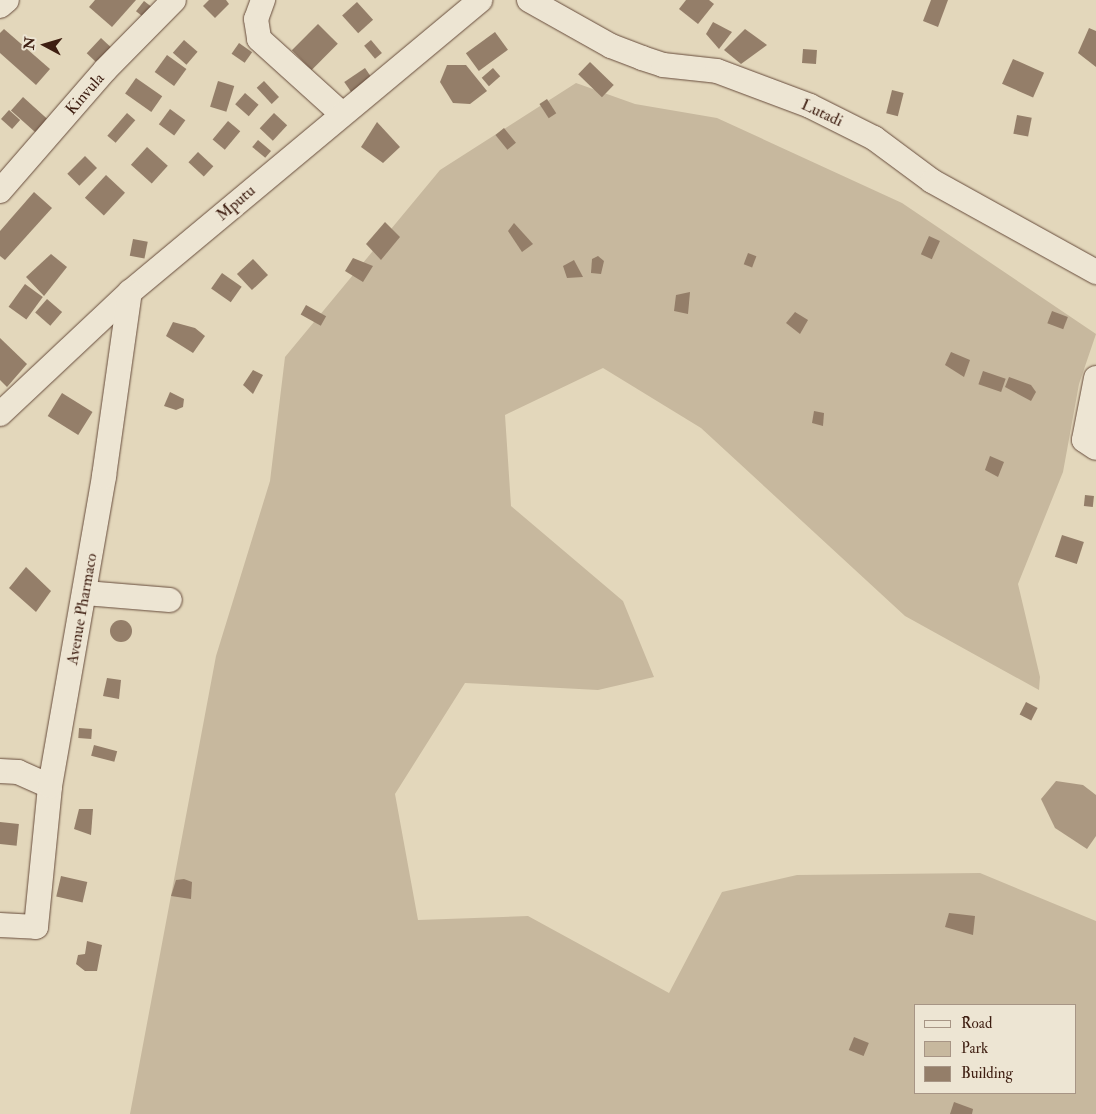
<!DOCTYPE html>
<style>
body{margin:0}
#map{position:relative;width:1096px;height:1114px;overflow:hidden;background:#e3d7bb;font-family:"IM FELL Double Pica",serif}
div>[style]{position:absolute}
.green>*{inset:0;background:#c7b89e}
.water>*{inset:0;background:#ab9881}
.building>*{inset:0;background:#947e69;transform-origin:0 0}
.round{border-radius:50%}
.roads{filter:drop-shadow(0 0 1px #674c3c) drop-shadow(0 0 1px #674c3c)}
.street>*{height:24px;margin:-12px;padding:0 12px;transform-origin:12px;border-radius:12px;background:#ede5d3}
span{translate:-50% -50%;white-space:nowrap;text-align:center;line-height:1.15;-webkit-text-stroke:5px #ede5d3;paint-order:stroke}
.street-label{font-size:16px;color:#3e1e11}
.legend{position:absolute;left:914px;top:1004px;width:162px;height:90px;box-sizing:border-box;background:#ede5d3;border:1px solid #a79585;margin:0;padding:6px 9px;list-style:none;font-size:15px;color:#3e1e11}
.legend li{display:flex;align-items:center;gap:10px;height:25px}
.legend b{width:25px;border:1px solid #a79585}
.north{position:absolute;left:20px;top:20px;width:50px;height:50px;-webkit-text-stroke:4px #ede5d3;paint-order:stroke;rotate:276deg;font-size:14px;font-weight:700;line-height:20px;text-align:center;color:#3e1e11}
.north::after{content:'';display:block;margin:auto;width:18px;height:22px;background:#3e1e11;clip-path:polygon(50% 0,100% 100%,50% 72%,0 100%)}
</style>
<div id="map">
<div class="green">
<i style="clip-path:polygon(evenodd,576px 83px,635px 104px,717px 118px,902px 203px,1096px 334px,1079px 384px,1063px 472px,1018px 584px,1040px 677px,1039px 690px,905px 616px,701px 428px,603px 368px,505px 415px,511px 506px,623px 601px,654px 677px,598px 690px,465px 683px,395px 794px,418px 920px,528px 916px,669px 993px,722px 892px,797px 875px,980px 873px,1096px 921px,1096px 1114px,130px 1114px,216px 656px,270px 481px,285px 357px,440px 170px,576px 83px,915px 1005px,1075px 1005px,1075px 1093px,915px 1093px,915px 1005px)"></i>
</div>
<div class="water">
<i style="clip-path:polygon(1056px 781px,1083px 785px,1096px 795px,1096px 836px,1087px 849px,1055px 828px,1041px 799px)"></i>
</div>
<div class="building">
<i style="clip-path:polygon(95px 0,136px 0,112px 27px,89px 7px)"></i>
<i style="clip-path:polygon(209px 0,226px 0,229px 4px,215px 18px,203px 6px)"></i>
<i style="clip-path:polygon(686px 0,709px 0,714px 4px,698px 24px,679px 9px)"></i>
<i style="clip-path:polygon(931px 0,948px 0,938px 27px,923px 21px)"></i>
<i style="left:144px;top:1px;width:16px;height:13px;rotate:38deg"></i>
<i style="left:357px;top:2px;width:24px;height:20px;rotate:48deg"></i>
<i style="clip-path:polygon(713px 22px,732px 32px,719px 49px,706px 34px)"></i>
<i style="left:318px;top:24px;width:28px;height:37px;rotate:45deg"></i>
<i style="clip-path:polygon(1089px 28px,1096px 31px,1096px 67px,1078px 53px)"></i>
<i style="clip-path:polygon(4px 29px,50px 69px,36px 85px,0 53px,0 33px)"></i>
<i style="clip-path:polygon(745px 29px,767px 45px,741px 64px,724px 50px)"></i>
<i style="left:495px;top:32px;width:22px;height:36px;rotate:54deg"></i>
<i style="left:101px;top:38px;width:19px;height:21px;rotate:43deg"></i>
<i style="left:184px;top:40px;width:18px;height:17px;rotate:41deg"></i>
<i style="left:371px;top:40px;width:17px;height:9px;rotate:50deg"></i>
<i style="left:239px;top:43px;width:16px;height:13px;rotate:35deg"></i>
<i style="left:803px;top:49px;width:14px;height:14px;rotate:4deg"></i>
<i style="left:167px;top:55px;width:24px;height:21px;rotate:36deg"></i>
<i style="left:1013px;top:59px;width:34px;height:27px;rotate:24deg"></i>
<i style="left:590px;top:62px;width:33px;height:17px;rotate:44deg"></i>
<i style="clip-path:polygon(447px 65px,466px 65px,487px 91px,470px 104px,453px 103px,440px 82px)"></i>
<i style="left:365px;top:68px;width:14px;height:25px;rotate:56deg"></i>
<i style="left:493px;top:68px;width:11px;height:15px;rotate:49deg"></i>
<i style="left:136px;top:78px;width:32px;height:19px;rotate:35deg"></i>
<i style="left:218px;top:81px;width:17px;height:27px;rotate:17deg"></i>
<i style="left:264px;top:81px;width:22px;height:10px;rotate:47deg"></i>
<i style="left:892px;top:90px;width:12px;height:24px;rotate:14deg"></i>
<i style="left:245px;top:93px;width:18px;height:15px;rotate:41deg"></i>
<i style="left:23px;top:97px;width:38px;height:18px;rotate:42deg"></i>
<i style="left:547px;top:99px;width:17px;height:9px;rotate:57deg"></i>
<i style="left:170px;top:109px;width:19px;height:19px;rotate:36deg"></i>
<i style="left:9px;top:110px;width:15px;height:12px;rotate:42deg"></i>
<i style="left:127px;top:113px;width:11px;height:30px;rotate:41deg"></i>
<i style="left:274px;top:113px;width:18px;height:21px;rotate:43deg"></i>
<i style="left:1017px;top:115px;width:15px;height:19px;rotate:11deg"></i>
<i style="left:228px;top:121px;width:16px;height:24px;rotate:40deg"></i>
<i style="clip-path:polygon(377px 122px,400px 147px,383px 163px,361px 147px)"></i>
<i style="left:504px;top:128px;width:19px;height:11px;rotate:51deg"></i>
<i style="left:258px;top:140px;width:17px;height:9px;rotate:40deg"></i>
<i style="left:147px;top:147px;width:28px;height:24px;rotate:42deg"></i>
<i style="left:198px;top:152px;width:21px;height:14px;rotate:43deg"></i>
<i style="left:85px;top:156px;width:17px;height:25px;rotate:45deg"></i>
<i style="left:106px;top:175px;width:26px;height:31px;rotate:43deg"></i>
<i style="clip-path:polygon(34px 192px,52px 208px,5px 260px,0 256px,0 231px)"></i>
<i style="clip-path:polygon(385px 222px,400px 237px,381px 260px,366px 244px)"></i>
<i style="clip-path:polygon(514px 223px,533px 244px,522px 252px,508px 231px)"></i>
<i style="left:929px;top:236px;width:12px;height:20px;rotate:24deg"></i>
<i style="left:133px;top:239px;width:15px;height:17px;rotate:11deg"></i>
<i style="left:748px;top:253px;width:9px;height:12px;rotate:21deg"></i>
<i style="clip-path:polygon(51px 254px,67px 267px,44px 296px,26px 277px)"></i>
<i style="clip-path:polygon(598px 256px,604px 261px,601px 274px,591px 273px,592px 259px)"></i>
<i style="clip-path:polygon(353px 258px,373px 266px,363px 282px,345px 271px)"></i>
<i style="left:253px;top:259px;width:22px;height:22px;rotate:47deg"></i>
<i style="clip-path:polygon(574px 260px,583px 277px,567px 278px,563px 266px)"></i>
<i style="left:222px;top:273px;width:24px;height:19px;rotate:35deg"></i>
<i style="left:25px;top:284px;width:22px;height:28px;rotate:36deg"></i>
<i style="clip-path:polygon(690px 292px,688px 314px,674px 311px,676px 295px)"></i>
<i style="left:47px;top:299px;width:20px;height:18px;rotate:41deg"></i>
<i style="left:306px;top:305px;width:23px;height:11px;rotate:29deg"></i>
<i style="left:1052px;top:311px;width:17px;height:13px;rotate:21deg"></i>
<i style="clip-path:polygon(795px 312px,808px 320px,800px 334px,786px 323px)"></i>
<i style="clip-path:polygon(173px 322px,195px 328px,205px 336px,193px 353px,166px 336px)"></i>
<i style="clip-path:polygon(0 338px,27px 364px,7px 387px,0 380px)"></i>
<i style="clip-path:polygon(951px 352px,970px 360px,964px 377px,945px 365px)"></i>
<i style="clip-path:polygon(253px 370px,263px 375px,253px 394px,243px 385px)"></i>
<i style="left:983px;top:371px;width:24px;height:14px;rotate:19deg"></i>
<i style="clip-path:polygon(1009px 377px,1031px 385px,1036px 392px,1031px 401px,1005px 387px)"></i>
<i style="clip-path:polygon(170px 392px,184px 399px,183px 407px,176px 410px,164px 406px)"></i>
<i style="left:62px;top:393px;width:36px;height:27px;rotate:32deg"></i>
<i style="clip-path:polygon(814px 411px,824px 413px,823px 426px,812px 423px)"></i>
<i style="clip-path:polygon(990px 456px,1004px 462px,998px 477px,985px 470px)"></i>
<i style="left:1085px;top:495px;width:9px;height:11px;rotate:6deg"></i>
<i style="left:1062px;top:535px;width:23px;height:23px;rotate:18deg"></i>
<i style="clip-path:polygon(26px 567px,51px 591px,36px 612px,9px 588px)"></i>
<i class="round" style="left:110px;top:620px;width:22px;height:22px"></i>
<i style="clip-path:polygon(107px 678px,121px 680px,119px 699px,103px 696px)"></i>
<i style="left:1026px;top:702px;width:13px;height:14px;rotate:27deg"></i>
<i style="left:79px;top:728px;width:13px;height:10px;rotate:4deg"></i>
<i style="left:94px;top:745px;width:24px;height:11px;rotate:15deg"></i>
<i style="clip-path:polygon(79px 809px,93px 809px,91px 835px,74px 829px)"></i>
<i style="left:0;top:822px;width:19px;height:22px;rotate:6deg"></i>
<i style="left:61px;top:876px;width:27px;height:21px;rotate:13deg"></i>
<i style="clip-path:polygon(184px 879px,192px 882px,191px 899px,171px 896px,176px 880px)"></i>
<i style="clip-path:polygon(949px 913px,975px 916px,973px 935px,945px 927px)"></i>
<i style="clip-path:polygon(87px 941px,102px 945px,97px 971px,85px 971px,76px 964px,78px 955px,85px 954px)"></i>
<i style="left:854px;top:1037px;width:16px;height:14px;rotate:22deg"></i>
<i style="clip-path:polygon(954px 1102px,973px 1109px,972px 1114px,950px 1114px)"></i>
</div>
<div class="roads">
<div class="street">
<i style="left:263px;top:0;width:20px;rotate:110deg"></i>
<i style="left:256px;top:19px;width:20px;rotate:81deg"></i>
<i style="left:259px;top:39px;width:110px;rotate:42.1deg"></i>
<i style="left:529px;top:0;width:94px;rotate:29.3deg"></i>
<i style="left:611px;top:46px;width:33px;rotate:21deg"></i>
<i style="left:642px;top:58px;width:22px;rotate:18deg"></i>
<i style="left:663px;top:65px;width:54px;rotate:6.3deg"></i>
<i style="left:717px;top:71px;width:99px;rotate:20.6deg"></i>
<i style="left:810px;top:106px;width:72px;rotate:26.6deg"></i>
<i style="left:874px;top:138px;width:72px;rotate:36.6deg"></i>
<i style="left:932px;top:181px;width:188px;rotate:29deg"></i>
<i style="left:0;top:6px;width:9px;rotate:-41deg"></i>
<i style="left:0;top:191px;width:160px;rotate:-49deg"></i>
<i style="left:105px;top:70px;width:98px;rotate:-45.4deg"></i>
<i style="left:1096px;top:378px;width:63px;rotate:101deg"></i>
<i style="left:1084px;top:440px;width:14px;rotate:34deg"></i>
<i style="left:0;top:414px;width:178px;rotate:-43.2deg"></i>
<i style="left:130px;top:292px;width:456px;rotate:-39.8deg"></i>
<i style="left:85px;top:593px;width:85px;rotate:4.7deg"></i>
<i style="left:0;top:771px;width:18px;rotate:3deg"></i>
<i style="left:18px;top:772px;width:35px;rotate:24deg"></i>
<i style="left:0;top:925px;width:36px;rotate:3deg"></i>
<i style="left:36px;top:927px;width:142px;rotate:-84.3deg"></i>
<i style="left:50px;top:786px;width:315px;rotate:-80.1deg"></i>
<i style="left:104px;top:476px;width:186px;rotate:-82deg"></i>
</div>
</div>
<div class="street-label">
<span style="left:85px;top:94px;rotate:-49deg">Kinvula</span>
<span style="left:822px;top:113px;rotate:25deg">Lutadi</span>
<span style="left:236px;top:203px;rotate:-41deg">Mputu</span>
<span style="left:82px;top:609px;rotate:-80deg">Avenue Pharmaco</span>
</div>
<ul class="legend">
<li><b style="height:6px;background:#ede5d3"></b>Road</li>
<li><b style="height:14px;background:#c7b89e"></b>Park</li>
<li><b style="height:14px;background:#947e69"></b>Building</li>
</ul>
<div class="north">N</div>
</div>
